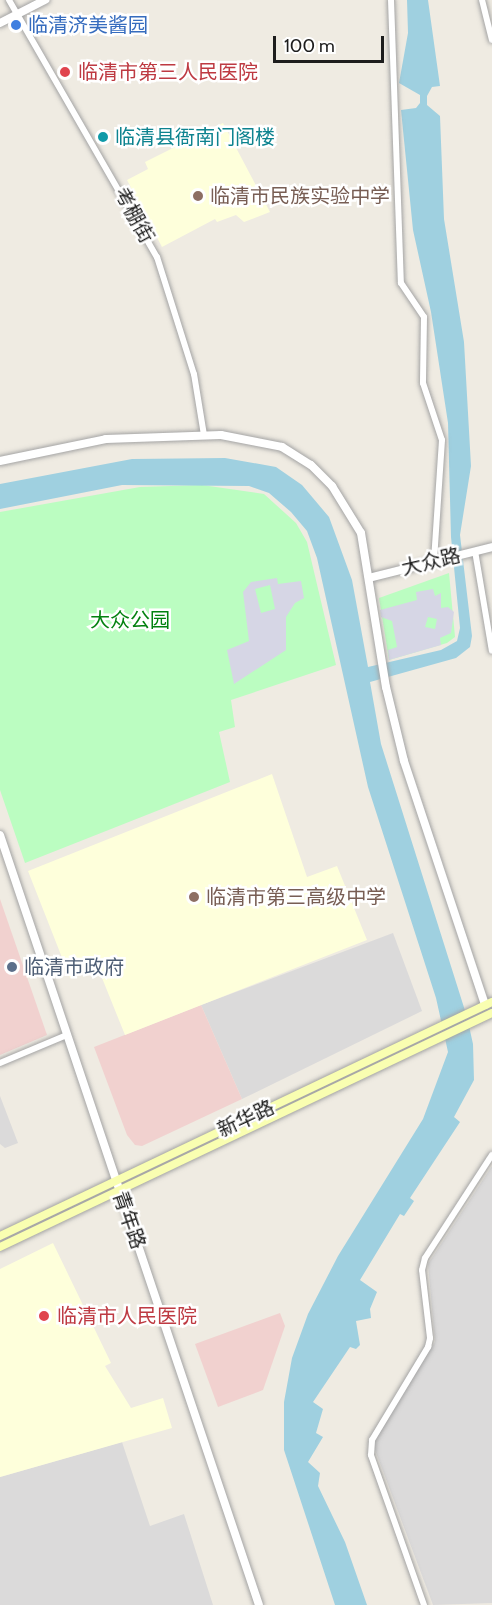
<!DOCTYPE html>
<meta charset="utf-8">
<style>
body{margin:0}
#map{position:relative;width:492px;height:1605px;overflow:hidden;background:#efebe2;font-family:Cabin,"Noto Sans SC",sans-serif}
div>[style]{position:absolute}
.residential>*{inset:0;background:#dbdada}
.commercial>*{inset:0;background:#f1d1cf}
.education>*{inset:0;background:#feffdb}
.park>*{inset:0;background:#bbfdc1}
.plaza>*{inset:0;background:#d6d6e5}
.water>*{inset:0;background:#9fd0e0}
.roads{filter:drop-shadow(0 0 2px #a4a4a4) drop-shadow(0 0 2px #a4a4a4)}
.minor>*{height:6px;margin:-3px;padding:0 3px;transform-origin:3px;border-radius:3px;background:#fff}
.tertiary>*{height:8px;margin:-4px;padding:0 4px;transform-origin:4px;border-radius:4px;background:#fff}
.secondary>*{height:8px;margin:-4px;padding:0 4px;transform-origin:4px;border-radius:4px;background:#f9feb1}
.dots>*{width:16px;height:16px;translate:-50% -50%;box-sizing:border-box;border:3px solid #fff;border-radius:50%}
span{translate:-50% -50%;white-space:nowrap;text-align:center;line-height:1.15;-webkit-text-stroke:5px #fff;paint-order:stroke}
.shop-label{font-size:20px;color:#366cbe}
.left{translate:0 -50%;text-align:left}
.health-label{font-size:20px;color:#be3a42}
.culture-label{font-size:20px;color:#0d838f}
.education-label{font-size:20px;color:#785e54}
.street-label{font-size:20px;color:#1d1d1d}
.park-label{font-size:20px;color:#038210}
.service-label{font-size:20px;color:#4e5e75}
.scale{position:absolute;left:273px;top:36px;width:111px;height:27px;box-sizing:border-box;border:3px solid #1d1d1d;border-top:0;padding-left:8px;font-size:18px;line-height:21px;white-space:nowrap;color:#1d1d1d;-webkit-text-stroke:4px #fff;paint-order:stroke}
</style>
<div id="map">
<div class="residential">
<i style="clip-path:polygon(393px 933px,422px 1011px,242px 1099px,201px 1005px)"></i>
<i style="clip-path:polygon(0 1096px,18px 1143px,5px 1148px,0 1144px)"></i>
<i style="clip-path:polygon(492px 1166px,492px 1603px,433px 1605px,374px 1447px,375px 1438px,435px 1342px,428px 1264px)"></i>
<i style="clip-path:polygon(122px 1442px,150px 1526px,184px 1514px,213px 1605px,0 1605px,0 1477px)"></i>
</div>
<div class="commercial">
<i style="clip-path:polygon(0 899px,47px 1035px,0 1055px)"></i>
<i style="clip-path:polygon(201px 1005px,242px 1099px,142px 1146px,135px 1145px,127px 1135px,94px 1047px)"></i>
<i style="clip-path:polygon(280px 1313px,285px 1326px,263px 1390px,218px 1407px,195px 1344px)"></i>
</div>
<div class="education">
<i style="clip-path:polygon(223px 123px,270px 212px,244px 222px,236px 215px,217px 222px,215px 219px,162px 247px,127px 180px,148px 169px,145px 162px)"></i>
<i style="clip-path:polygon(272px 774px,307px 877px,337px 866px,367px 940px,125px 1035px,98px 968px,70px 978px,28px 871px)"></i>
<i style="clip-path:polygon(53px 1243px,111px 1363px,105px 1366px,131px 1408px,163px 1398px,172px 1428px,0 1477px,0 1269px)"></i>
</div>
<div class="park">
<i style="clip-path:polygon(202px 485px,264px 494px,296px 523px,307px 542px,336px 665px,231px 700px,235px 727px,219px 732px,230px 782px,25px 863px,0 790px,0 512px,140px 487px)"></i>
<i style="clip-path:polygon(449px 573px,455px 637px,447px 643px,389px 660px,379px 598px)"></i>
</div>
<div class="plaza">
<i style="clip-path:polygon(evenodd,277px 578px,278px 584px,301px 581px,304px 598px,295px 603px,286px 617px,286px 650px,234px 684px,227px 650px,249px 641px,243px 592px,251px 582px,277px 578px,270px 585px,275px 609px,261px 613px,255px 589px,270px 585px)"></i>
<i style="clip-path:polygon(evenodd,433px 589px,435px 596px,441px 593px,441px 608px,448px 607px,454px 612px,451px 633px,440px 638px,441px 645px,389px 660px,388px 650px,397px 647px,392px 621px,381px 617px,380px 610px,417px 600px,416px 592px,433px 589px,428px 617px,437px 619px,435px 629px,425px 627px,428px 617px)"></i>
</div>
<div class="water">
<i style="clip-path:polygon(407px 0,428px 0,440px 86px,432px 87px,427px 96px,427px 105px,440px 116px,444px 219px,464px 342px,471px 466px,460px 535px,472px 636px,470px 647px,456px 658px,370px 682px,381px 744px,467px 1017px,473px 1044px,474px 1080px,454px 1117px,460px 1122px,410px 1198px,414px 1201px,404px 1216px,400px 1214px,360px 1280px,377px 1292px,370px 1309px,371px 1318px,356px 1321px,360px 1345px,356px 1349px,350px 1347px,313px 1402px,323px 1409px,316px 1433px,323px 1437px,308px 1462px,320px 1473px,318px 1486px,345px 1542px,367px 1605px,335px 1605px,284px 1450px,284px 1402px,292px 1358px,308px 1314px,338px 1256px,423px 1119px,448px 1052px,436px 998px,368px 787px,317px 558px,307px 531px,291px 512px,269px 493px,249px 486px,122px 485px,0 509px,0 484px,132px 459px,225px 458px,276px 467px,302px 485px,329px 517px,352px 580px,368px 667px,441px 650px,457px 641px,460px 628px,451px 537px,448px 423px,431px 312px,413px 230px,401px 110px,416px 108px,420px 103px,420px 95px,399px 83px,408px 33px)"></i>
</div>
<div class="roads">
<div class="minor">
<i style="left:9px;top:0;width:297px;rotate:60.1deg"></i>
<i style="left:157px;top:257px;width:123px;rotate:72.5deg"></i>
<i style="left:194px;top:374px;width:62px;rotate:80.7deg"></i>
<i style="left:391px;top:0;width:283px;rotate:88deg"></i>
<i style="left:401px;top:283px;width:41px;rotate:55.9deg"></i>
<i style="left:424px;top:317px;width:66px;rotate:90.9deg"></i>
<i style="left:423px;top:383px;width:60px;rotate:71.6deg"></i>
<i style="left:442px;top:440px;width:121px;rotate:93.8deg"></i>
<i style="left:482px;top:0;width:41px;rotate:76deg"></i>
<i style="left:475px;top:551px;width:101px;rotate:80.4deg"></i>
<i style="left:0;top:1063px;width:73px;rotate:-22.7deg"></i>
<i style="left:424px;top:1605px;width:159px;rotate:-109.5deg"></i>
<i style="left:371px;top:1455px;width:15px;rotate:-86deg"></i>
<i style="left:372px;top:1440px;width:109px;rotate:-58.9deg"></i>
<i style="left:428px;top:1347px;width:9px;rotate:-77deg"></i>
<i style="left:430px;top:1338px;width:68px;rotate:-96.7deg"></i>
<i style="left:422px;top:1270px;width:12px;rotate:-76deg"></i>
<i style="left:425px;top:1258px;width:123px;rotate:-57deg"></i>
</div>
<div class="tertiary">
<i style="left:0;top:23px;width:51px;rotate:-27.1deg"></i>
<i style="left:0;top:461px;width:108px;rotate:-11.7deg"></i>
<i style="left:106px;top:439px;width:115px;rotate:-2deg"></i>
<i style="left:221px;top:435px;width:62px;rotate:11.1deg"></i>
<i style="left:282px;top:447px;width:34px;rotate:32deg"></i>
<i style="left:311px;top:465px;width:30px;rotate:45deg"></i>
<i style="left:332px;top:486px;width:55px;rotate:58.3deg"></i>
<i style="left:361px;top:533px;width:156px;rotate:80.8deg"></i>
<i style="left:386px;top:687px;width:76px;rotate:76.3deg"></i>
<i style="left:404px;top:761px;width:257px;rotate:71.6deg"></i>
<i style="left:369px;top:578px;width:127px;rotate:-14.1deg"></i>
<i style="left:0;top:835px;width:812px;rotate:71.41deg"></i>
</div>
<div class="secondary">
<i style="left:0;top:1236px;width:545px;rotate:-25.44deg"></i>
<i style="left:0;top:1247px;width:545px;rotate:-25.44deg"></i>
</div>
</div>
<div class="dots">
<i style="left:16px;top:25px;background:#3f7fe0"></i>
<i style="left:65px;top:72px;background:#e0444e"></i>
<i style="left:103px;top:137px;background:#0f9aa8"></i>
<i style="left:198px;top:196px;background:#8d6e63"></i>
<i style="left:194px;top:897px;background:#8d6e63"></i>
<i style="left:12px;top:967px;background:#5c6f8a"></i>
<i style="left:44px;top:1316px;background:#e0444e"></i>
</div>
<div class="shop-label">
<span class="left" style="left:28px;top:25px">临清济美酱园</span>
</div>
<div class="health-label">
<span class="left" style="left:78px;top:72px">临清市第三人民医院</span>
<span class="left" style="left:57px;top:1316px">临清市人民医院</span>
</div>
<div class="culture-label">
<span class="left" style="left:115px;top:137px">临清县衙南门阁楼</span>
</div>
<div class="education-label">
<span class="left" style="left:210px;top:196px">临清市民族实验中学</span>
<span class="left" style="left:206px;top:897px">临清市第三高级中学</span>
</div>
<div class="street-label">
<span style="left:134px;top:215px;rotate:61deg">考棚街</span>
<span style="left:431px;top:562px;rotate:-13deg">大众路</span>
<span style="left:246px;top:1119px;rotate:-25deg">新华路</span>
<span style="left:129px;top:1220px;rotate:71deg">青年路</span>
</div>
<div class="park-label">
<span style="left:130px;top:620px">大众公园</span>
</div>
<div class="service-label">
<span class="left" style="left:24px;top:967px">临清市政府</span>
</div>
<div class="scale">100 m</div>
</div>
